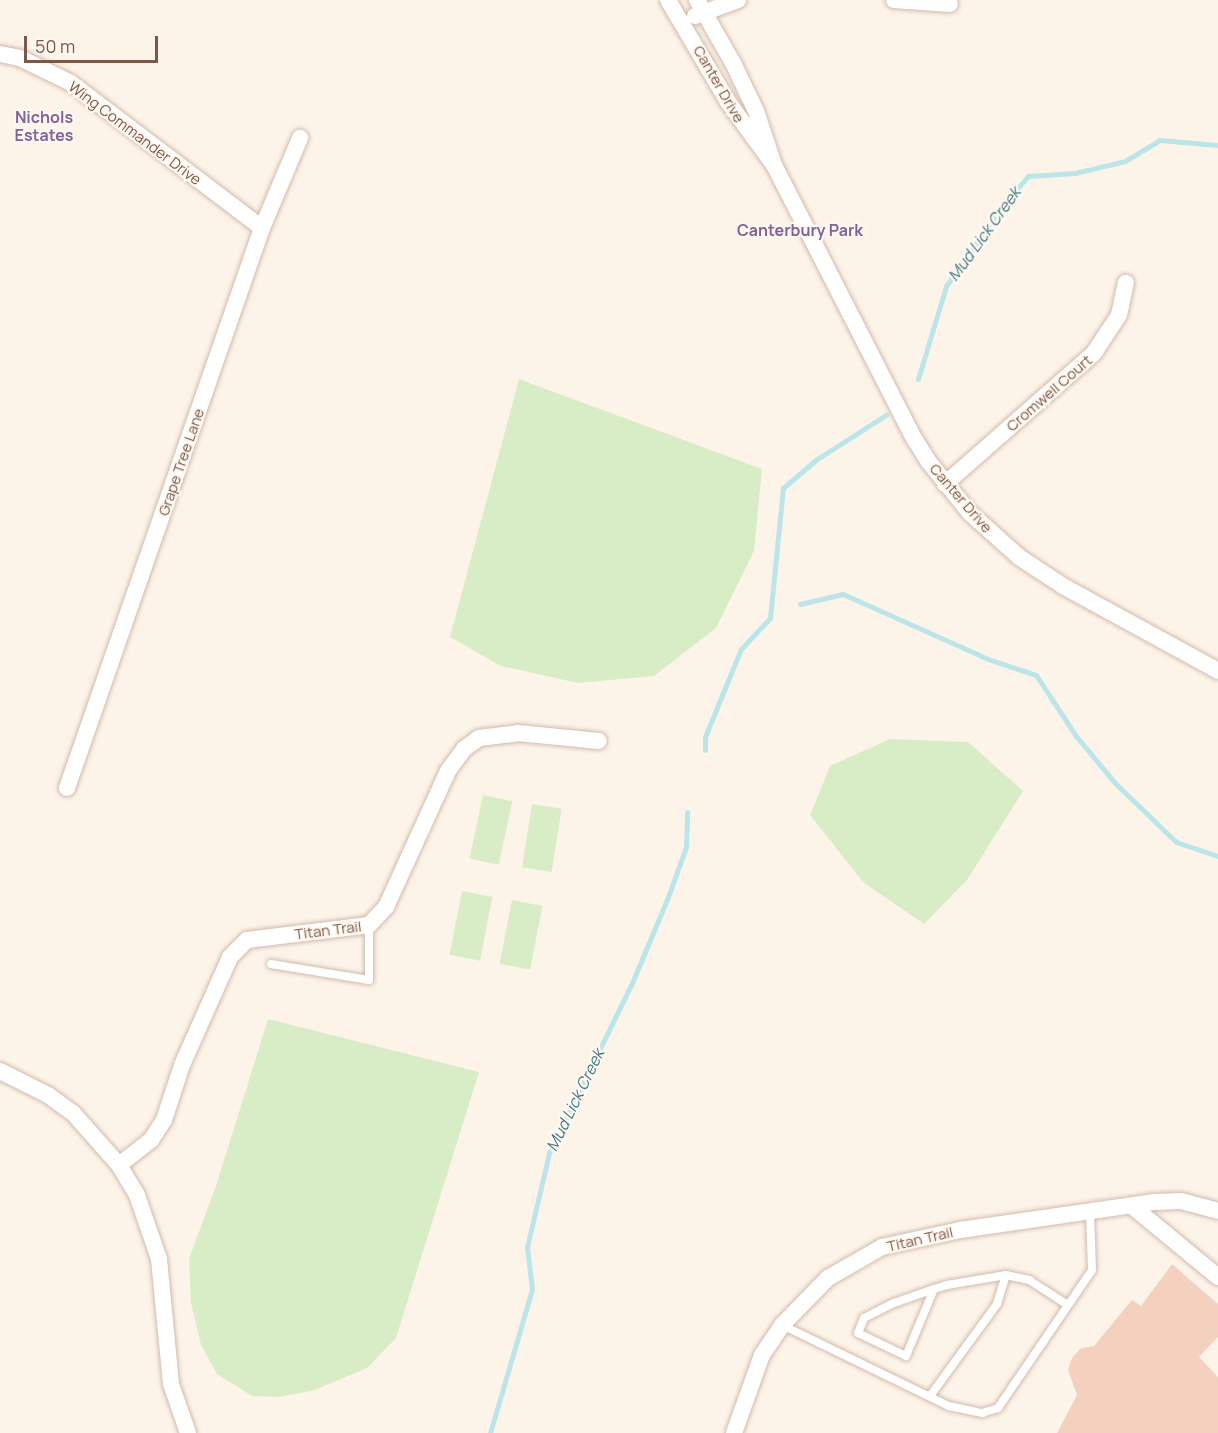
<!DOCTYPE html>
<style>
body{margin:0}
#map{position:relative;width:1218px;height:1433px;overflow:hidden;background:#fdf4e9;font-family:Manrope,sans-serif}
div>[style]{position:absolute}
.green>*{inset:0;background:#d8edc6;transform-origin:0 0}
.stream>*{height:5px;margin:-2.5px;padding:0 2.5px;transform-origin:2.5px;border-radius:2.5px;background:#bce5e9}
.building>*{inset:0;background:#f4d1bf}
.roads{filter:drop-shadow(0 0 2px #d1bbad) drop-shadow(0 0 2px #d1bbad)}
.lane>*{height:8px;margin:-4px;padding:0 4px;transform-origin:4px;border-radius:4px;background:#fff}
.street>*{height:16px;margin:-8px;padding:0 8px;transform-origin:8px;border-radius:8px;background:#fff}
span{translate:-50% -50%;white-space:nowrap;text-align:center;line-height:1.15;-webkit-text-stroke:4.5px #fff8f1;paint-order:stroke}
.street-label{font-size:15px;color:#7a594a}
.neighbourhood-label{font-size:16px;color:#816396;font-weight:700}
.water-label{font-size:16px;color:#3c787f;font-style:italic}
.scale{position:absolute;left:24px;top:36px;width:134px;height:27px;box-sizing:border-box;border:3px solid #7a594a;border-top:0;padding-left:8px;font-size:18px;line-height:21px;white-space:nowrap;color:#7a594a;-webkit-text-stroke:4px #fff8f1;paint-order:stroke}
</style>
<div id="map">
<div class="green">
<i style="clip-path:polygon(519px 379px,762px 469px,754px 551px,716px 628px,654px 676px,578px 683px,501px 666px,450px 637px)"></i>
<i style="clip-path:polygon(890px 739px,968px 742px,1023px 791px,967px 880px,924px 924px,863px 882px,810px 815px,830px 766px)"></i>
<i style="left:483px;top:795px;width:30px;height:65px;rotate:12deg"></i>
<i style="left:532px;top:804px;width:30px;height:64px;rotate:9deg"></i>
<i style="left:462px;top:891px;width:31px;height:65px;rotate:11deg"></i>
<i style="left:512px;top:900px;width:31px;height:65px;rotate:11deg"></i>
<i style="clip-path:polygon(268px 1019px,479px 1072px,396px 1338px,367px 1368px,315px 1390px,279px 1397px,252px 1396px,217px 1374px,201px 1345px,191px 1303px,189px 1259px,216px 1186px)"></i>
</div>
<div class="stream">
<i style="left:918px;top:379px;width:97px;rotate:-73.2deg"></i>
<i style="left:946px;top:286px;width:98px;rotate:-55deg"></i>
<i style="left:1002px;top:206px;width:40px;rotate:-49deg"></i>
<i style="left:1028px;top:176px;width:47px;rotate:-3.7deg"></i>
<i style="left:1075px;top:173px;width:51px;rotate:-13.5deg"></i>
<i style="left:1125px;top:161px;width:41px;rotate:-31deg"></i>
<i style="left:1160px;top:140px;width:58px;rotate:4.9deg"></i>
<i style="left:800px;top:604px;width:44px;rotate:-13.1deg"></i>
<i style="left:843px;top:594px;width:159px;rotate:24.1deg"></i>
<i style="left:988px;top:659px;width:51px;rotate:18.4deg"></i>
<i style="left:1036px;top:675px;width:73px;rotate:56.7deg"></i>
<i style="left:1076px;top:736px;width:61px;rotate:50.3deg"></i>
<i style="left:1115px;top:783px;width:85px;rotate:44deg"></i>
<i style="left:1176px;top:842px;width:44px;rotate:18.4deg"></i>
<i style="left:705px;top:750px;width:13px;rotate:-90deg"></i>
<i style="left:705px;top:737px;width:95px;rotate:-67.8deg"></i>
<i style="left:741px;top:649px;width:42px;rotate:-46.9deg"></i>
<i style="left:770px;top:618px;width:131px;rotate:-84.3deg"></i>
<i style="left:783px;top:488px;width:45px;rotate:-40.5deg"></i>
<i style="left:817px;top:459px;width:82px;rotate:-32.5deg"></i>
<i style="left:490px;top:1433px;width:150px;rotate:-73.7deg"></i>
<i style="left:532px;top:1289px;width:42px;rotate:-96.8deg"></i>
<i style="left:527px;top:1247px;width:97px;rotate:-76.8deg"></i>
<i style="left:549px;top:1153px;width:189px;rotate:-64deg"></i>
<i style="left:632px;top:983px;width:93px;rotate:-67.3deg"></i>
<i style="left:668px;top:897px;width:53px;rotate:-70.2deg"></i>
<i style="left:686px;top:847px;width:35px;rotate:-88deg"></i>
</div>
<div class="building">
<i style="clip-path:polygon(1172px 1264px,1218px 1304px,1218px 1337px,1199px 1357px,1218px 1377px,1218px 1433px,1057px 1433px,1077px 1395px,1068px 1370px,1072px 1358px,1081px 1348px,1094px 1346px,1132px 1300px,1141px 1306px)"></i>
</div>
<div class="roads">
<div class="lane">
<i style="left:271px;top:964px;width:99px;rotate:9.3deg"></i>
<i style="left:369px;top:980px;width:55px;rotate:-90deg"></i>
<i style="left:934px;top:1289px;width:73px;rotate:112.7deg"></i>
<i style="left:906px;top:1356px;width:53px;rotate:-154.4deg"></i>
<i style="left:858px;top:1333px;width:16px;rotate:-68deg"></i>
<i style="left:864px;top:1318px;width:34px;rotate:-27deg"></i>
<i style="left:894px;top:1303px;width:42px;rotate:-19.3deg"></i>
<i style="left:934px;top:1289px;width:14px;rotate:-17deg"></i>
<i style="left:947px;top:1285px;width:60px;rotate:-9.6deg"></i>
<i style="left:1006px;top:1275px;width:24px;rotate:12deg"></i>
<i style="left:1029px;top:1280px;width:46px;rotate:32.7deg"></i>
<i style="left:782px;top:1325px;width:186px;rotate:25.9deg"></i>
<i style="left:949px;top:1406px;width:34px;rotate:12deg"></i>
<i style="left:982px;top:1413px;width:17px;rotate:-17deg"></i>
<i style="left:998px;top:1408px;width:167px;rotate:-55.7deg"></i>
<i style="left:1092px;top:1270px;width:58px;rotate:-92deg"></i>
<i style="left:930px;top:1396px;width:114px;rotate:-53.9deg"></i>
<i style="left:997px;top:1304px;width:30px;rotate:-73deg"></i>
</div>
<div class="street">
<i style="left:668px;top:0;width:118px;rotate:59.5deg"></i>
<i style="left:728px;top:102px;width:78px;rotate:53.9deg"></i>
<i style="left:774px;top:165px;width:57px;rotate:-108.4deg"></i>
<i style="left:756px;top:111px;width:53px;rotate:-115.6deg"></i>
<i style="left:733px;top:63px;width:73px;rotate:-119.7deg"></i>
<i style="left:894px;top:0;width:56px;rotate:4.1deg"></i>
<i style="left:695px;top:16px;width:46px;rotate:-20.4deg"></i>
<i style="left:0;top:54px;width:20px;rotate:11deg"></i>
<i style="left:20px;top:58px;width:57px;rotate:26.1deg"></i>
<i style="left:71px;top:83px;width:240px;rotate:37.2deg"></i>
<i style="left:774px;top:165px;width:303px;rotate:62.9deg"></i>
<i style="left:912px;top:435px;width:32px;rotate:58deg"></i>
<i style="left:929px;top:462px;width:65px;rotate:51.2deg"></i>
<i style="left:970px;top:513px;width:66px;rotate:41.9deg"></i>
<i style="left:1019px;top:557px;width:53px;rotate:33.4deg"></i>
<i style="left:1063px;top:586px;width:177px;rotate:28.7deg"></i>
<i style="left:945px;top:484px;width:198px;rotate:-41.3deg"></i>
<i style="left:1094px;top:353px;width:45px;rotate:-56.7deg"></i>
<i style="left:1119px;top:315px;width:33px;rotate:-78deg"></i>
<i style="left:67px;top:788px;width:593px;rotate:-70.8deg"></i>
<i style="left:262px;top:228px;width:98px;rotate:-67.1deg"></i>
<i style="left:0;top:1071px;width:54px;rotate:26.6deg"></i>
<i style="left:48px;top:1095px;width:31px;rotate:36deg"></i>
<i style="left:73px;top:1113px;width:69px;rotate:48.5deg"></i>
<i style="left:119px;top:1165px;width:35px;rotate:59deg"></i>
<i style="left:137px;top:1195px;width:68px;rotate:71deg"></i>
<i style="left:159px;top:1259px;width:126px;rotate:84.5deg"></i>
<i style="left:171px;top:1384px;width:52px;rotate:70.9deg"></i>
<i style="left:119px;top:1165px;width:41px;rotate:-38deg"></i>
<i style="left:151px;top:1140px;width:24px;rotate:-57deg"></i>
<i style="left:164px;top:1120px;width:58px;rotate:-71.9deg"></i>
<i style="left:182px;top:1065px;width:118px;rotate:-66deg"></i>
<i style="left:230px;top:957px;width:24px;rotate:-45deg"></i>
<i style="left:247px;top:940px;width:123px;rotate:-7deg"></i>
<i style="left:369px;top:925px;width:25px;rotate:-47deg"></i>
<i style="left:386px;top:907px;width:149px;rotate:-65.5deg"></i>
<i style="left:448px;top:771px;width:27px;rotate:-54deg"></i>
<i style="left:464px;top:749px;width:19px;rotate:-36deg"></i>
<i style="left:479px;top:738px;width:39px;rotate:-7deg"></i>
<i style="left:518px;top:733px;width:81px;rotate:5.6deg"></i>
<i style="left:1132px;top:1206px;width:112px;rotate:39.5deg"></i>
<i style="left:734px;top:1433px;width:83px;rotate:-70.3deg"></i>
<i style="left:762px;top:1355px;width:36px;rotate:-56deg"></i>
<i style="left:782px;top:1325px;width:66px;rotate:-45.6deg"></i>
<i style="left:828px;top:1278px;width:62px;rotate:-29.9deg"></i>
<i style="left:882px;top:1247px;width:80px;rotate:-12.3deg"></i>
<i style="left:960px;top:1230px;width:197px;rotate:-8.2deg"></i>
<i style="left:1155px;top:1202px;width:26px;rotate:-2deg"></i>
<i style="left:1181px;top:1201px;width:38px;rotate:15deg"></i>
</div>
</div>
<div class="street-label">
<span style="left:719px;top:84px;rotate:60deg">Canter Drive</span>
<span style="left:135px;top:133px;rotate:37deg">Wing Commander Drive</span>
<span style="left:1049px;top:393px;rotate:-41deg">Cromwell Court</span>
<span style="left:181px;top:462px;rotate:-71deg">Grape Tree Lane</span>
<span style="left:961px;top:498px;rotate:49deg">Canter Drive</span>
<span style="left:328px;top:930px;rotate:-7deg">Titan Trail</span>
<span style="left:920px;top:1239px;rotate:-13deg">Titan Trail</span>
</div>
<div class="neighbourhood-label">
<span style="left:44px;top:126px">Nichols<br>Estates</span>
<span style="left:800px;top:230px">Canterbury Park</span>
</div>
<div class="water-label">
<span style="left:984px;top:234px;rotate:-54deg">Mud Lick Creek</span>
<span style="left:575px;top:1100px;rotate:-64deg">Mud Lick Creek</span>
</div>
<div class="scale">50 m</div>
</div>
